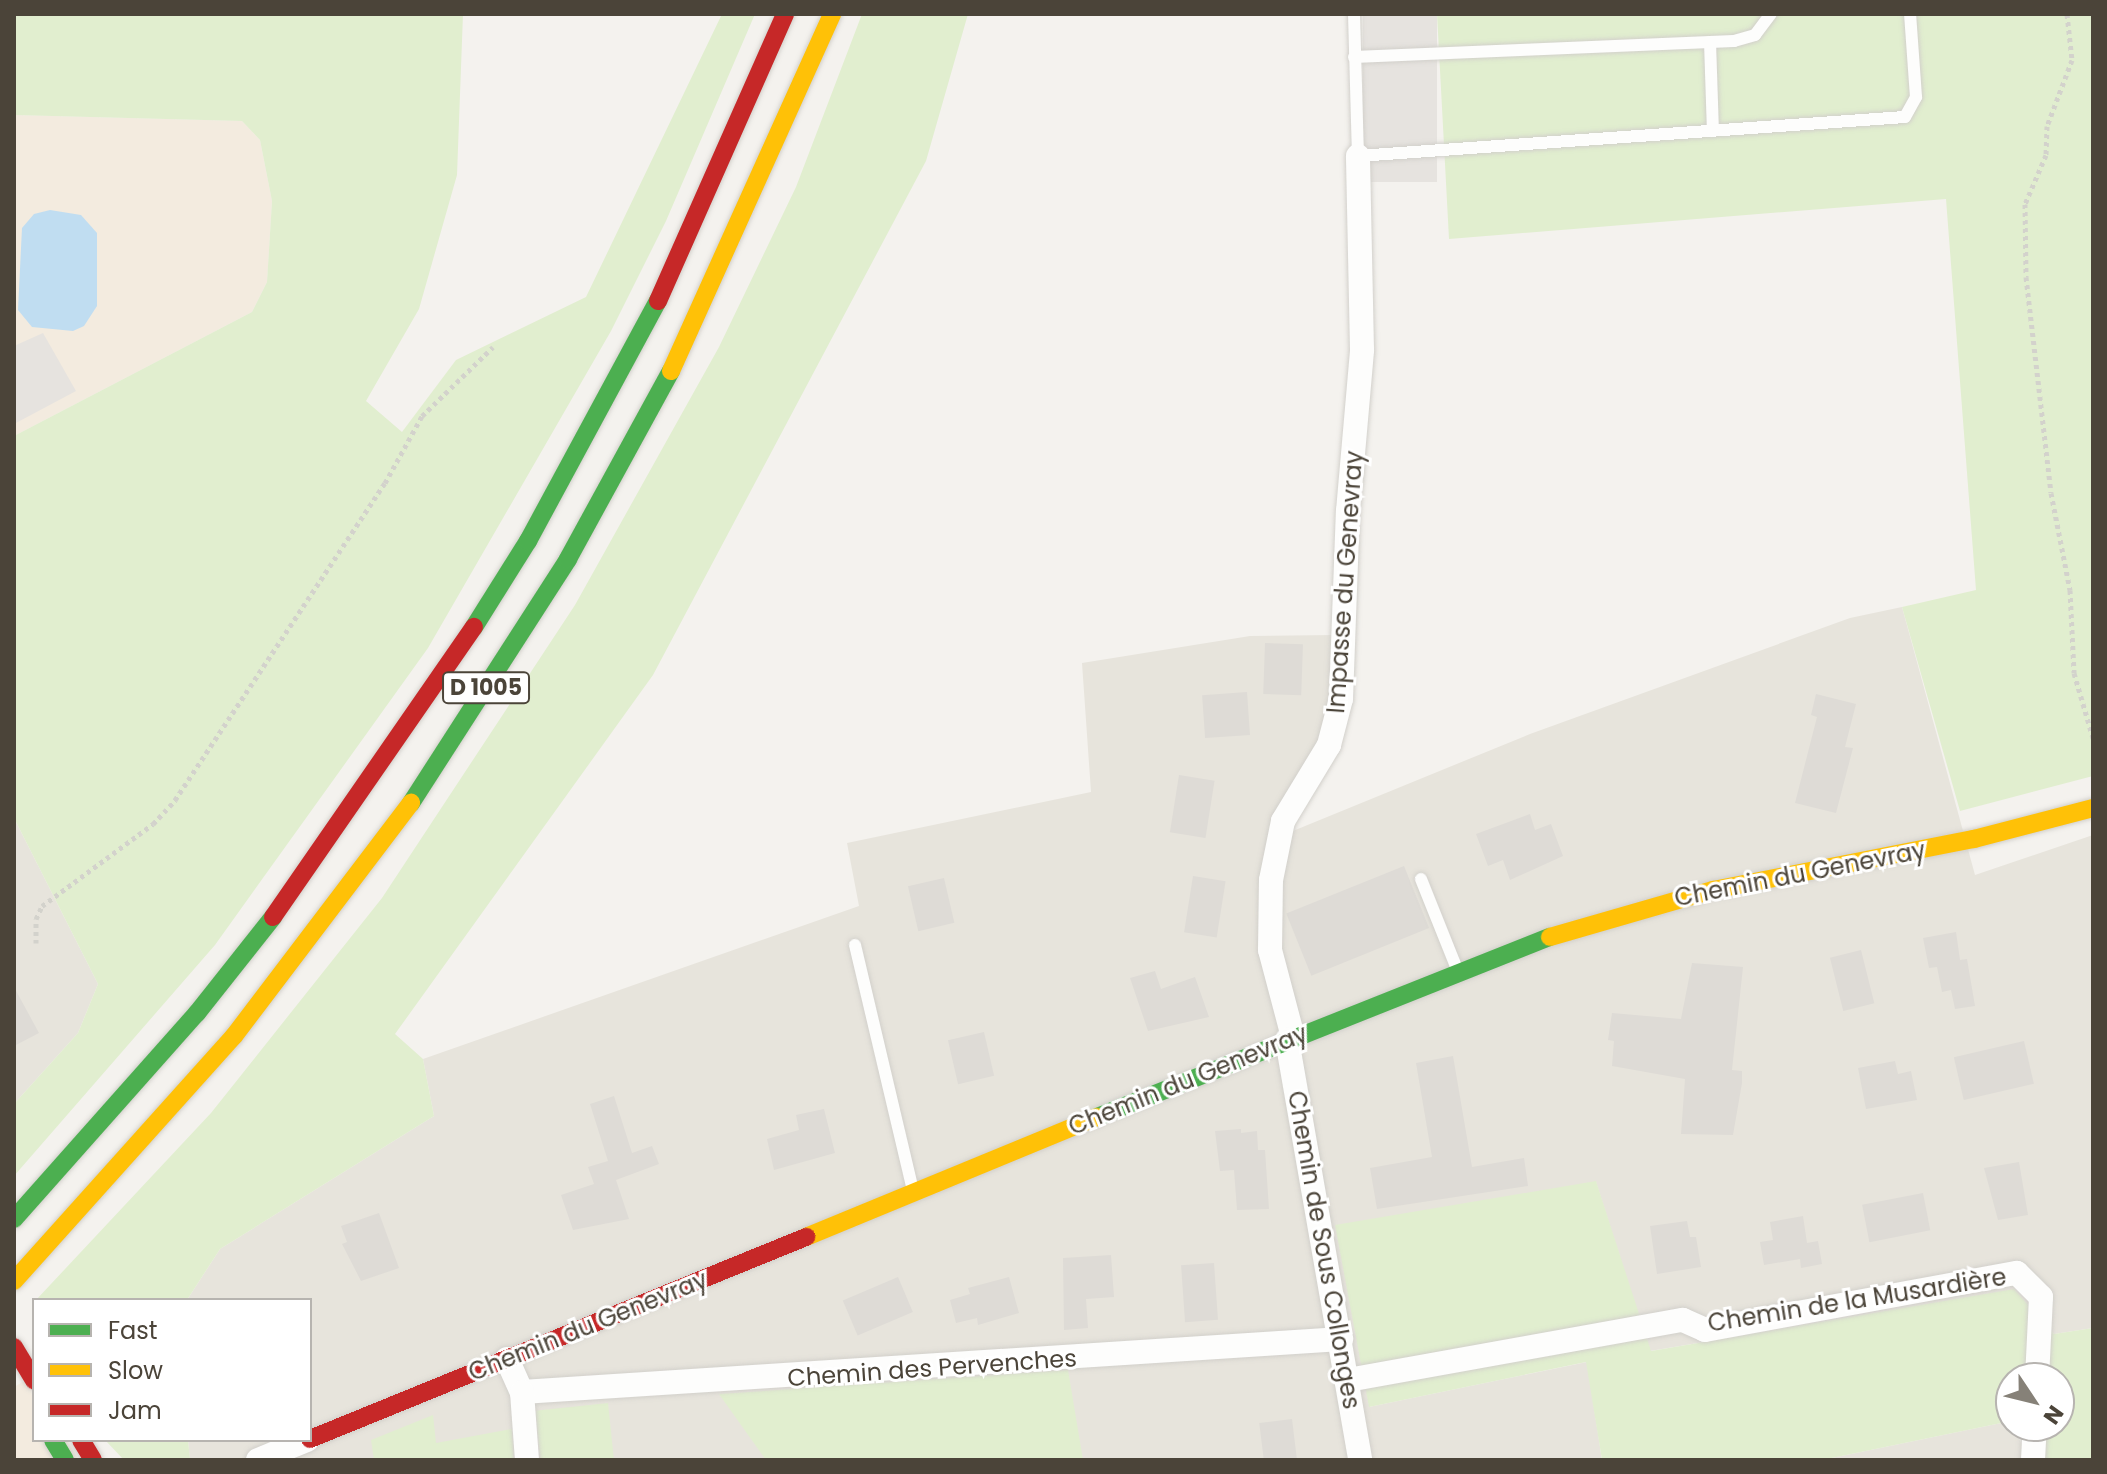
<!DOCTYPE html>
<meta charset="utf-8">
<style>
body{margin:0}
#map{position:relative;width:2107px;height:1474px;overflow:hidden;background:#f4f2ee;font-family:Poppins,sans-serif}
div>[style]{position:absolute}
.residential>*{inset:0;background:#e7e4dc}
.commercial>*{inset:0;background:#f3ebdf}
.green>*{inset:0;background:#e1eecf;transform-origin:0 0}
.parking>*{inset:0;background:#e6e3df;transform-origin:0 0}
.water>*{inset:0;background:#c0ddf1}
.building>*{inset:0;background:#dedbd6;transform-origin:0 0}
.path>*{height:5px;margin-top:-2.5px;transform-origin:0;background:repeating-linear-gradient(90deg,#d3d2cc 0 4px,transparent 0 8px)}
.roads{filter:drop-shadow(0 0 2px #d2d0cb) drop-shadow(0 0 2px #d2d0cb)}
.lane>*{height:12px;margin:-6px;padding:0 6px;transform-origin:6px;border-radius:6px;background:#fdfdfc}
.street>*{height:24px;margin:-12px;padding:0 12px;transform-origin:12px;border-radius:12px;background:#fdfdfc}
.fast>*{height:18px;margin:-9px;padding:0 9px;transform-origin:9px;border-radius:9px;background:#4caf50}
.slow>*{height:18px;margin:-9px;padding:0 9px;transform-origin:9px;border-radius:9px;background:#ffc107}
.jam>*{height:18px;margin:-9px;padding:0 9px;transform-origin:9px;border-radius:9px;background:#c62828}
span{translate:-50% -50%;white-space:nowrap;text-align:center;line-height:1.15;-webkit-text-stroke:6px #fff;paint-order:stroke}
.shield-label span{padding:2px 6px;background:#fff;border:2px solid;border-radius:6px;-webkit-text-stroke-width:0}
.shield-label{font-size:22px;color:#4b4439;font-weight:700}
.street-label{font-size:24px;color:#4b4439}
.frame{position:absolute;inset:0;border:16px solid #4b4439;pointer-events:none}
.legend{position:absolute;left:32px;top:1298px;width:280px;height:144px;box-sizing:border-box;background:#fff;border:2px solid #b7b4b0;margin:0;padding:10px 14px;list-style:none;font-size:24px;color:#4b4439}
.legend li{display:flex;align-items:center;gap:16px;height:40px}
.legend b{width:40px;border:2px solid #b7b4b0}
.north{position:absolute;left:1995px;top:1362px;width:80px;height:80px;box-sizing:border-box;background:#fff;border:2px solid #b7b4b0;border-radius:50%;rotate:125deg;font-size:22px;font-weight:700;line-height:32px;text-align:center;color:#4b4439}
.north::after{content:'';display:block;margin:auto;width:28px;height:36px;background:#868178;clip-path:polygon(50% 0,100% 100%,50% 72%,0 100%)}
</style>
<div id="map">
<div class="residential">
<i style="clip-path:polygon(1902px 607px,1975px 875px,2093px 835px,2093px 1328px,2054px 1334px,2013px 1290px,1650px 1351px,1596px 1182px,1369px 1407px,1587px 1362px,1602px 1460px,190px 1460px,188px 1440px,310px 1440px,310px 1300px,187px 1300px,220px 1249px,434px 1116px,423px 1059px,859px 906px,847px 843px,1091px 792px,1082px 663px,1250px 636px,1335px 635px,1333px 694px,1288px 833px,1530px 734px,1850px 618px)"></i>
<i style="clip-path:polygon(14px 818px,98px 984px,78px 1033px,14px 1104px)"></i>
<i style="clip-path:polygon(2011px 1421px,2029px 1460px,1822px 1460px)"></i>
</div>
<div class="commercial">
<i style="clip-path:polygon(14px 115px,242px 121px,260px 140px,272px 201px,267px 282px,252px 312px,14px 436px)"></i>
<i style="clip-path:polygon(31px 1377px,34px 1440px,67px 1440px,79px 1460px,14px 1460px,14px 1387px)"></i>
</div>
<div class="green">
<i style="clip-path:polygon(14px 14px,463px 14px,457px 175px,419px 309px,366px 401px,402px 432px,456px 360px,586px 297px,722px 14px,755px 14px,666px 221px,611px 331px,428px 648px,215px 945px,14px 1176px,14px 1104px,78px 1033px,98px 984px,14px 818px,14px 436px,252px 312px,267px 282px,272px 201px,260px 140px,242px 121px,14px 115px)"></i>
<i style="clip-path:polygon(862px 14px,968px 14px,926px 161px,653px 675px,395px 1034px,423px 1059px,434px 1116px,220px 1249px,187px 1300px,36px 1300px,211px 1113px,382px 898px,575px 605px,719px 347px,796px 187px)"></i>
<i style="clip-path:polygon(1437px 14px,2093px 14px,2093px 776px,1960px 811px,1902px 607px,1976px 590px,1946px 199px,1449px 239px)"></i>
<i style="clip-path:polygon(1596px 1181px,1651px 1351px,2014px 1289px,2054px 1334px,2093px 1328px,2093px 1460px,2029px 1460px,2017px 1426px,2059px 1426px,2059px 1378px,2011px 1378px,2011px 1421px,1822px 1460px,1602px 1460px,1586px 1362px,1369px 1407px,1335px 1225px)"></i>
<i style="clip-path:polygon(1068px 1370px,1083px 1460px,766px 1460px,719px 1394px)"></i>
<i style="left:608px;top:1403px;width:57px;height:73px;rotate:84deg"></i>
<i style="clip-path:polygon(433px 1415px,436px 1443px,512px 1429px,514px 1460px,374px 1460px,371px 1440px)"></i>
<i style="clip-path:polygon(105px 1440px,188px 1440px,190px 1459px,124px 1460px)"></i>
</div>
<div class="parking">
<i style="left:1363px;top:14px;width:74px;height:168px"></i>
<i style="clip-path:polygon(43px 333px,76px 391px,14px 424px,14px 346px)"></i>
</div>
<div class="water">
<i style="clip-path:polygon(50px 210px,81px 215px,97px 233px,97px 306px,84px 326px,73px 331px,32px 327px,18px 310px,22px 228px,34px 214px)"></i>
</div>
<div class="building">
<i style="left:1265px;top:643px;width:38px;height:51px;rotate:2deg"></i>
<i style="left:1247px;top:692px;width:43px;height:45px;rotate:86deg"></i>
<i style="clip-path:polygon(1816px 694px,1856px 704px,1845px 747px,1853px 748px,1836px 813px,1795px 803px,1817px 717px,1811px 715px)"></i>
<i style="left:1179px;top:775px;width:36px;height:58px;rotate:9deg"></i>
<i style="clip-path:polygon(1530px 814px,1535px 830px,1551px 824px,1563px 856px,1510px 880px,1503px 860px,1488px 866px,1476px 834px)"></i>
<i style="left:1404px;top:866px;width:67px;height:127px;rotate:68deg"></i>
<i style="left:1193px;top:876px;width:33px;height:57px;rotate:9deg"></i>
<i style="left:944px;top:878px;width:46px;height:37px;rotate:77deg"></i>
<i style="clip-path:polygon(1956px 932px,1960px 960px,1967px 959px,1975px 1006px,1955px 1009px,1951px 990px,1942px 992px,1937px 967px,1929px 968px,1923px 938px)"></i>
<i style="left:1861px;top:950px;width:55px;height:32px;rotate:76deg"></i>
<i style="clip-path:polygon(1692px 963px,1743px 967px,1732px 1070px,1742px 1071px,1742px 1083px,1733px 1135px,1681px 1134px,1685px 1079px,1612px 1066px,1614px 1041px,1608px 1040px,1612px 1013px,1681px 1019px)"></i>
<i style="clip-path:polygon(1155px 971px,1161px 989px,1195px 977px,1209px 1017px,1148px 1031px,1130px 978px)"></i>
<i style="clip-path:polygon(14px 987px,39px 1033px,14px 1046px)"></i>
<i style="left:984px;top:1032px;width:45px;height:37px;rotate:77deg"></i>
<i style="left:2024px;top:1041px;width:44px;height:72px;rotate:77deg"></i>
<i style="clip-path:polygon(1453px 1056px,1472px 1167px,1524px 1158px,1528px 1186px,1377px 1209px,1370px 1168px,1432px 1157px,1416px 1063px)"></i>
<i style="clip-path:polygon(1895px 1061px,1898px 1074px,1911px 1071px,1917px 1100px,1866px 1109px,1858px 1068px)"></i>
<i style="clip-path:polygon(614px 1096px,632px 1153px,652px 1146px,659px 1164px,616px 1180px,629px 1219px,573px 1230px,561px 1195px,594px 1184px,588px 1167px,608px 1161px,590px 1104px)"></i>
<i style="clip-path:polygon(824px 1109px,835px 1153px,774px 1170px,767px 1139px,799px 1130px,796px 1115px)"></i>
<i style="clip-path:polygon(1241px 1129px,1241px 1133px,1257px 1131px,1258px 1150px,1265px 1150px,1269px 1209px,1237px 1210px,1234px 1170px,1220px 1171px,1215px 1131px)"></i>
<i style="clip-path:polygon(2019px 1162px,2028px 1215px,1998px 1220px,1984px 1168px)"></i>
<i style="left:1923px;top:1193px;width:38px;height:62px;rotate:79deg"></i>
<i style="clip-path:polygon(379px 1213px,399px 1268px,361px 1281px,342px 1244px,347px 1242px,341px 1226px)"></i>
<i style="clip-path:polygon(1803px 1216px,1807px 1243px,1818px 1241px,1822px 1264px,1801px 1268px,1800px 1259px,1764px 1265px,1760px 1242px,1773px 1240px,1770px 1222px)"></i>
<i style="clip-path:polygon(1687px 1221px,1690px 1237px,1696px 1237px,1701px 1267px,1657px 1274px,1650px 1226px)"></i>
<i style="clip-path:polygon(1111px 1255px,1114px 1297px,1086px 1299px,1088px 1328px,1064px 1330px,1063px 1258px)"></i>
<i style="left:1214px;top:1263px;width:57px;height:33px;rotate:86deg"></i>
<i style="left:898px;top:1277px;width:38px;height:60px;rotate:67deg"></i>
<i style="clip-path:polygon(1009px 1277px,1019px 1313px,978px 1325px,977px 1318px,956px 1323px,950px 1300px,970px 1294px,968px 1288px)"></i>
<i style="left:1292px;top:1419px;width:41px;height:33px;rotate:83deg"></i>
</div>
<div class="path">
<i style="left:2067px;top:14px;width:46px;rotate:83.8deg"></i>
<i style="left:2072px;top:60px;width:71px;rotate:110.7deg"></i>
<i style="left:2047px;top:126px;width:29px;rotate:92deg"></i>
<i style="left:2046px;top:155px;width:53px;rotate:113.2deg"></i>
<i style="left:2025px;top:204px;width:73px;rotate:89.2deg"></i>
<i style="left:2026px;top:277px;width:217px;rotate:83.4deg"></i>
<i style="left:2051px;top:493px;width:99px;rotate:78.9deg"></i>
<i style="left:2070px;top:590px;width:83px;rotate:87.2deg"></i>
<i style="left:2074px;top:673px;width:68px;rotate:73.7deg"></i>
<i style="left:36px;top:943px;width:24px;rotate:-90deg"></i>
<i style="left:36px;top:919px;width:14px;rotate:-65deg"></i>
<i style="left:42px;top:906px;width:138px;rotate:-36.5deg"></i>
<i style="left:153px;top:824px;width:33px;rotate:-47deg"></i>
<i style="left:175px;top:800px;width:380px;rotate:-56.5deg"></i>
<i style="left:385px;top:483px;width:77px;rotate:-61.1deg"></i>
<i style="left:422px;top:416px;width:99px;rotate:-44.2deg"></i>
</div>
<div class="roads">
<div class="lane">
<i style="left:1354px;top:14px;width:142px;rotate:88.4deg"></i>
<i style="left:1358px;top:156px;width:548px;rotate:-4.08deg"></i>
<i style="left:1905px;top:117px;width:23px;rotate:-61deg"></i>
<i style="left:1916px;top:97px;width:83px;rotate:-94.1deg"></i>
<i style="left:1710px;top:42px;width:89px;rotate:88.1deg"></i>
<i style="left:1354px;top:57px;width:380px;rotate:-2.4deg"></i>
<i style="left:1734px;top:41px;width:22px;rotate:-16deg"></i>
<i style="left:1755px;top:35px;width:26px;rotate:-53deg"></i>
<i style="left:1421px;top:879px;width:97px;rotate:68.2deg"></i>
<i style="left:855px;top:945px;width:253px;rotate:76.7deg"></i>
</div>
<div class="street">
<i style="left:1293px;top:1037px;width:90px;rotate:-104.8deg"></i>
<i style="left:1270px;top:950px;width:70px;rotate:-89.2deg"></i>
<i style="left:1271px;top:880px;width:60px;rotate:-78.5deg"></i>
<i style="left:1283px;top:821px;width:89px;rotate:-58.8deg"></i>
<i style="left:1329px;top:745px;width:48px;rotate:-75.4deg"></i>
<i style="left:1341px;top:699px;width:188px;rotate:-87.9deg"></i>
<i style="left:1348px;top:511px;width:162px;rotate:-85deg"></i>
<i style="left:1362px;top:350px;width:194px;rotate:-91.2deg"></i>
<i style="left:1287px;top:1040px;width:426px;rotate:80.1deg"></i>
<i style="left:507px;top:1359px;width:36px;rotate:66deg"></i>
<i style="left:522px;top:1392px;width:821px;rotate:-3.7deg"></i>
<i style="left:1348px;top:1380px;width:340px;rotate:-10.2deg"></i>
<i style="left:1683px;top:1320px;width:24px;rotate:24deg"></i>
<i style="left:1705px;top:1330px;width:317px;rotate:-10.4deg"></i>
<i style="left:2017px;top:1273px;width:34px;rotate:45deg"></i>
<i style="left:2041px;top:1297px;width:81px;rotate:92.8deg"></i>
<i style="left:522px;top:1392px;width:68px;rotate:85.8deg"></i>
<i style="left:258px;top:1460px;width:53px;rotate:-22.2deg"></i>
<i style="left:2033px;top:1460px;width:34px;rotate:-87deg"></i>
</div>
<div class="fast">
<i style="left:474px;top:627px;width:102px;rotate:-57.9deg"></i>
<i style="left:528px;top:541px;width:273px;rotate:-61.6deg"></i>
<i style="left:411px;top:803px;width:290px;rotate:-57.2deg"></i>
<i style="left:568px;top:559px;width:214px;rotate:-61.3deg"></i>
<i style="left:1097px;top:1117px;width:487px;rotate:-21.7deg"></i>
<i style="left:14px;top:1219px;width:276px;rotate:-48.4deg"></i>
<i style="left:197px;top:1013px;width:122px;rotate:-51.6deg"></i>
<i style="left:53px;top:1440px;width:23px;rotate:59deg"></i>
</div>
<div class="slow">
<i style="left:671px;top:371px;width:392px;rotate:-65.7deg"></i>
<i style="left:1550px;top:937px;width:170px;rotate:-16.1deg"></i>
<i style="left:1713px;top:890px;width:266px;rotate:-11.1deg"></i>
<i style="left:1974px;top:839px;width:123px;rotate:-14.6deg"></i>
<i style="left:806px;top:1237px;width:315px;rotate:-22.4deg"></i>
<i style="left:14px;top:1281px;width:329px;rotate:-48.1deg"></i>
<i style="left:234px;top:1036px;width:293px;rotate:-52.8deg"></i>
</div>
<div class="jam">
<i style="left:658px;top:301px;width:314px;rotate:-66.1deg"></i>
<i style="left:273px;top:917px;width:353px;rotate:-55.3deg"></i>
<i style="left:14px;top:1347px;width:39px;rotate:59deg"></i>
<i style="left:310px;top:1439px;width:536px;rotate:-22.16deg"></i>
<i style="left:81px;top:1440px;width:23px;rotate:59deg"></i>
</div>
</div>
<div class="shield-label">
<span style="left:486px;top:688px">D 1005</span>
</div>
<div class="street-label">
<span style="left:1345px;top:582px;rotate:-86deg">Impasse du Genevray</span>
<span style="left:1800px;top:874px;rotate:-11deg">Chemin du Genevray</span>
<span style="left:1188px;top:1080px;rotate:-22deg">Chemin du Genevray</span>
<span style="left:1324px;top:1250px;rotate:80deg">Chemin de Sous Collonges</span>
<span style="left:1857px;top:1300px;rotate:-9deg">Chemin de la Musardière</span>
<span style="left:588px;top:1326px;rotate:-22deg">Chemin du Genevray</span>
<span style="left:932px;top:1368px;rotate:-4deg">Chemin des Pervenches</span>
</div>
<div class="frame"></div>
<ul class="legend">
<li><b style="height:10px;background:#4caf50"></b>Fast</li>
<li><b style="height:10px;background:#ffc107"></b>Slow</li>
<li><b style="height:10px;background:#c62828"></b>Jam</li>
</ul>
<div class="north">N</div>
</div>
